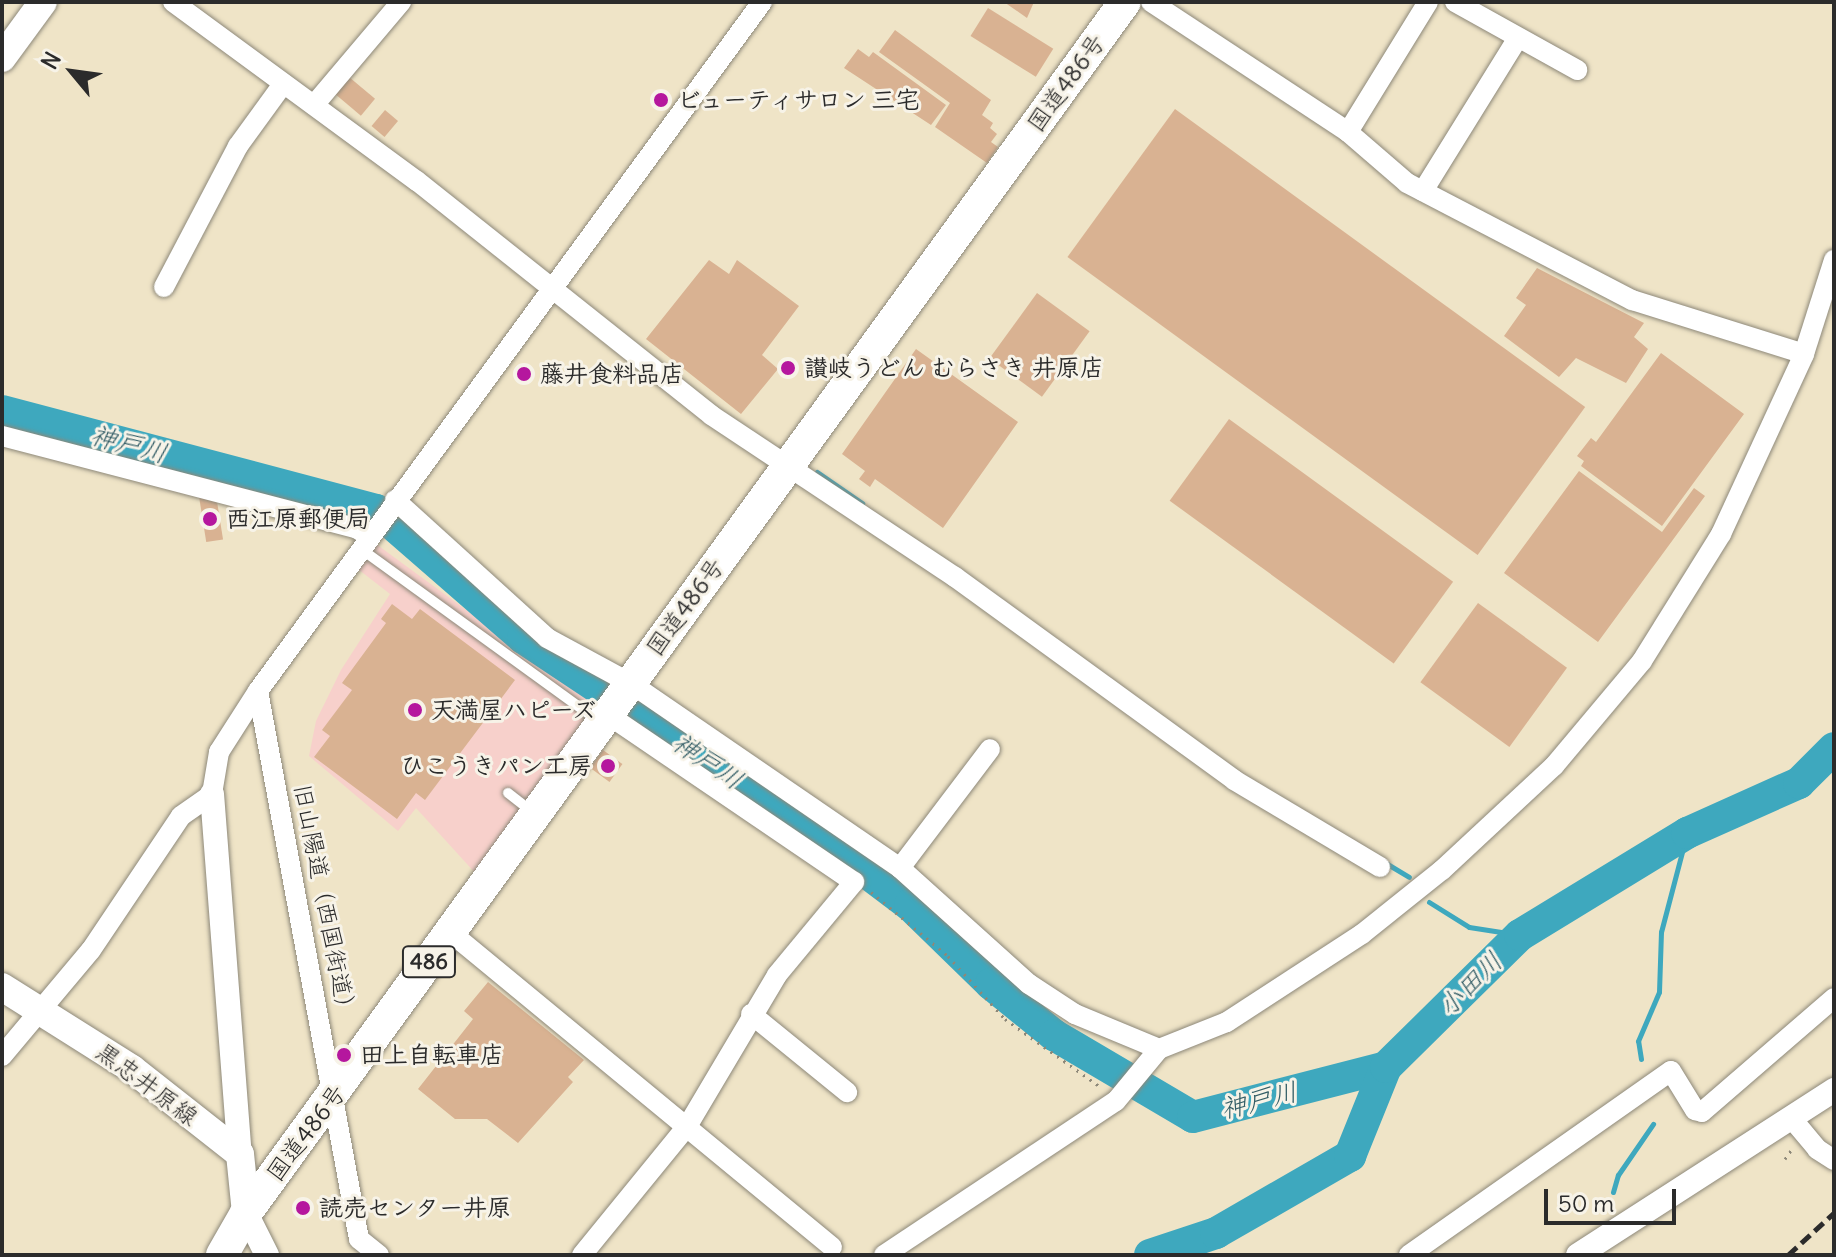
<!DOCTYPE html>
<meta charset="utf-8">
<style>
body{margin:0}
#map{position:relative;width:1836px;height:1257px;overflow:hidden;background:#efe4c7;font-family:Delius,"Klee One",sans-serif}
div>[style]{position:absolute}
.built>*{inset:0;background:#f7d0cb}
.stream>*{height:5px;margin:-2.5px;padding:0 2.5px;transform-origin:2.5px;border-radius:2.5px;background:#3ea8be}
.river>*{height:32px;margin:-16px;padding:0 16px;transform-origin:16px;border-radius:16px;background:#3ea8be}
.building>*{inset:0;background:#d9b292;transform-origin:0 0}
.path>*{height:3px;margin-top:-1.5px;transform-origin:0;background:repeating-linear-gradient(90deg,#8d8879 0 2px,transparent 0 8px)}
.roads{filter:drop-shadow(0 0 2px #8d8879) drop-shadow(0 0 2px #8d8879)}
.service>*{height:10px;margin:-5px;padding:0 5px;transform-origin:5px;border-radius:5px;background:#fff}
.minor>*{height:20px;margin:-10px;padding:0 10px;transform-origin:10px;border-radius:10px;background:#fff}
.tertiary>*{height:24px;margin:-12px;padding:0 12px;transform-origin:12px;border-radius:12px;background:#fff}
.secondary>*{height:28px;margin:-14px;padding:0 14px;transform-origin:14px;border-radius:14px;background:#fff}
.trunk>*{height:32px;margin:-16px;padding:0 16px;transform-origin:16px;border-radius:16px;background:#fff}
.rail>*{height:5px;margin-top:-2.5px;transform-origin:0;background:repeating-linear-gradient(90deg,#2b2b2b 0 12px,transparent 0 18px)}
.dots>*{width:22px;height:22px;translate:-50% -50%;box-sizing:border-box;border:4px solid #f7f3e8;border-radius:50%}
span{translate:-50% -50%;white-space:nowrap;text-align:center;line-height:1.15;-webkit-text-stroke:6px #f7f3e8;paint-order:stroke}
.shield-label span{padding:2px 6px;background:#f7f3e8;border:2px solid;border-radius:6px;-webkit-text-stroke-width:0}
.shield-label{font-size:22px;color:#2b2b2b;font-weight:700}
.street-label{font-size:24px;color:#2b2b2b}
.poi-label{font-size:24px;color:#2b2b2b;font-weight:700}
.left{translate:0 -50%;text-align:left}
.right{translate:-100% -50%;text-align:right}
.water-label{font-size:26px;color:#335d66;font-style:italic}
.frame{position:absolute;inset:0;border:4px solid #2b2b2b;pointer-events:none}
.north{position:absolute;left:32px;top:32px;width:80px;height:80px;-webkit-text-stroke:6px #f7f3e8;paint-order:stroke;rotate:299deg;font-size:22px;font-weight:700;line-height:32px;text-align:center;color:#2b2b2b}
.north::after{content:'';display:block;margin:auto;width:28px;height:36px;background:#2b2b2b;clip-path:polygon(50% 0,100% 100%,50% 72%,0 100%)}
.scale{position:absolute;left:1544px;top:1189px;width:132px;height:36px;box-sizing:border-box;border:4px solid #2b2b2b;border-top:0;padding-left:10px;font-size:24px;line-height:28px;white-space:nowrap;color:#2b2b2b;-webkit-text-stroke:6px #f7f3e8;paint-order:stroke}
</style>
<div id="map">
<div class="built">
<i style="clip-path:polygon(372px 541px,600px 708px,477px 875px,416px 808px,398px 831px,309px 756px,316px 721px,341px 670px,390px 594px,354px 566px)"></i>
</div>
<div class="stream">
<i style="left:817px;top:472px;width:55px;rotate:34.6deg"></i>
<i style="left:1384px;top:862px;width:29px;rotate:31deg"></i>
<i style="left:1429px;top:902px;width:47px;rotate:32deg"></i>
<i style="left:1469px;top:927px;width:52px;rotate:8.9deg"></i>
<i style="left:1641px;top:1059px;width:18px;rotate:-99deg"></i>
<i style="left:1638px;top:1041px;width:53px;rotate:-66.8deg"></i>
<i style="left:1659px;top:992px;width:60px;rotate:-88.1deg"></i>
<i style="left:1661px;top:932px;width:102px;rotate:-75.3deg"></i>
<i style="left:1613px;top:1192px;width:18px;rotate:-74deg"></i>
<i style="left:1618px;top:1175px;width:62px;rotate:-55.5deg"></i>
</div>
<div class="river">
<i style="left:2px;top:411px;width:387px;rotate:14.8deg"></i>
<i style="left:376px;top:510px;width:195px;rotate:41deg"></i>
<i style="left:523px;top:638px;width:329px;rotate:33.6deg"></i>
<i style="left:797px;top:820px;width:141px;rotate:37deg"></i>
<i style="left:910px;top:905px;width:113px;rotate:44.3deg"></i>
<i style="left:991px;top:984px;width:81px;rotate:39deg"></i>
<i style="left:1054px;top:1035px;width:161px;rotate:30.5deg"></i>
<i style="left:1193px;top:1117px;width:199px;rotate:-14.5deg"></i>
<i style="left:1150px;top:1255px;width:70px;rotate:-18.4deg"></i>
<i style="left:1216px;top:1233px;width:155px;rotate:-29.9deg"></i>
<i style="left:1350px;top:1156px;width:96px;rotate:-68deg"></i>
<i style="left:1386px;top:1067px;width:188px;rotate:-44.6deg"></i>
<i style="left:1520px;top:935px;width:196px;rotate:-31.4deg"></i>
<i style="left:1687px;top:833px;width:123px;rotate:-24.1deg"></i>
<i style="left:1799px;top:783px;width:49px;rotate:-45deg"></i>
</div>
<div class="building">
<i style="clip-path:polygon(1004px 2px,1034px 2px,1027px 18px)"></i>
<i style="left:988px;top:8px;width:77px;height:33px;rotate:32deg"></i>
<i style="clip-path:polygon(895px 30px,991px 100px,982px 115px,993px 123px,990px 128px,997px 134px,991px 142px,998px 147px,987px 163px,935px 127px,950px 103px,879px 52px)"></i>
<i style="clip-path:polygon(858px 49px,869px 57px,873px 52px,946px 105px,931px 125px,844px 68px)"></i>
<i style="left:349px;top:77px;width:34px;height:22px;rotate:40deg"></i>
<i style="left:1175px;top:109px;width:507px;height:183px;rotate:36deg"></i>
<i style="left:385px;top:110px;width:17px;height:21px;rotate:40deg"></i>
<i style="clip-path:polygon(709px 260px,729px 274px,737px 260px,799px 306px,762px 355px,778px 369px,741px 414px,646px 339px)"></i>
<i style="clip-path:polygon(1537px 268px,1644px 323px,1634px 337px,1648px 349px,1626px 383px,1576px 358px,1559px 377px,1504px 336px,1526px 305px,1516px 298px)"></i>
<i style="left:1037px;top:293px;width:65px;height:81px;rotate:36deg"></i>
<i style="clip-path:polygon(916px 349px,1018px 422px,943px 528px,875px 479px,870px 487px,859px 479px,865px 471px,842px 454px)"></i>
<i style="clip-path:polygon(1661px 353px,1744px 414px,1662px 526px,1581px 466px,1584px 461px,1577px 456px,1591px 438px,1596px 442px)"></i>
<i style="left:1229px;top:419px;width:277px;height:101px;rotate:36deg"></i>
<i style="clip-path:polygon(1579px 471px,1662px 532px,1694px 488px,1705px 496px,1598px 642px,1504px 573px)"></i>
<i style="left:216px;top:495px;width:45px;height:17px;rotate:81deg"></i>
<i style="left:1478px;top:603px;width:110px;height:98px;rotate:36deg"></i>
<i style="clip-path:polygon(392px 604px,412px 619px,420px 609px,515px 680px,425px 800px,416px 793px,397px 819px,314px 757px,330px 736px,322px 730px,352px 690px,342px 683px,386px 623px,381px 619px)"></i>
<i style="left:603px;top:750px;width:24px;height:22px;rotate:36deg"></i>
<i style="clip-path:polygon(488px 982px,584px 1060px,568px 1077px,573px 1082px,518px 1143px,487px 1119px,455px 1119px,418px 1089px,473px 1019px,464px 1011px)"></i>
</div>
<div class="path">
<i style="left:871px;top:892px;width:100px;rotate:39.7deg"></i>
<i style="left:948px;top:956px;width:85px;rotate:47.9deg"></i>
<i style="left:1005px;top:1019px;width:119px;rotate:35.4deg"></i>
<i style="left:1785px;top:1159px;width:12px;rotate:-55deg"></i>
</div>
<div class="roads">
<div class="service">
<i style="left:361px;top:549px;width:294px;rotate:35.9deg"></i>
<i style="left:508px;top:793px;width:33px;rotate:38deg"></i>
</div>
<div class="minor">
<i style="left:173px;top:2px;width:303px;rotate:36.3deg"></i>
<i style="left:417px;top:181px;width:376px;rotate:38.5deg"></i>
<i style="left:711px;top:415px;width:293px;rotate:33.6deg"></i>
<i style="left:955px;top:577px;width:345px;rotate:36deg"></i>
<i style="left:1234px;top:780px;width:170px;rotate:30.8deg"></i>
<i style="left:1151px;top:2px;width:236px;rotate:33.4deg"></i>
<i style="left:1348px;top:132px;width:78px;rotate:40.8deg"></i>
<i style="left:1407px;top:183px;width:254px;rotate:27.5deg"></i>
<i style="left:1632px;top:300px;width:180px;rotate:17.4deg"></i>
<i style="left:1455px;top:2px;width:140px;rotate:29.1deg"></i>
<i style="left:314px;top:105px;width:135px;rotate:-49.8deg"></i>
<i style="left:1348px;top:132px;width:153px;rotate:-58.4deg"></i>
<i style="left:1423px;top:191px;width:180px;rotate:-58.2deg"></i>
<i style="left:164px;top:287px;width:159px;rotate:-62.3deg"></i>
<i style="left:238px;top:146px;width:77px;rotate:-54deg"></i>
<i style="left:2px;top:436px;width:366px;rotate:14.6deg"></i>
<i style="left:356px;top:528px;width:15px;rotate:32deg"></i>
<i style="left:395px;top:500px;width:205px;rotate:42.2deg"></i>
<i style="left:547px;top:638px;width:94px;rotate:28.5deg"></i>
<i style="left:630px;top:683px;width:327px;rotate:34.4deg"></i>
<i style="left:900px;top:868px;width:173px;rotate:42deg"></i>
<i style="left:1029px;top:984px;width:55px;rotate:33.1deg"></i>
<i style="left:1075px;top:1014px;width:91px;rotate:22.6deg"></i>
<i style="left:258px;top:691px;width:557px;rotate:79.56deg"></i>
<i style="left:359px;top:1239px;width:26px;rotate:39deg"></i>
<i style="left:900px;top:868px;width:149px;rotate:-52.9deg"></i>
<i style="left:450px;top:932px;width:495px;rotate:39.5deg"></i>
<i style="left:751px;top:1014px;width:124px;rotate:39.1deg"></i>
<i style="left:2px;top:1056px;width:138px;rotate:-50deg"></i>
<i style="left:91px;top:950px;width:161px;rotate:-56.1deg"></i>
<i style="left:181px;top:816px;width:38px;rotate:-35deg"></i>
<i style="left:212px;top:794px;width:43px;rotate:-80.5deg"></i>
<i style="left:219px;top:752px;width:72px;rotate:-57.4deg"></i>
<i style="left:258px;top:691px;width:854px;rotate:-53.81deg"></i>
<i style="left:1793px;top:1120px;width:38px;rotate:50deg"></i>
<i style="left:1817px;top:1149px;width:20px;rotate:33deg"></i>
<i style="left:582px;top:1255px;width:168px;rotate:-50.8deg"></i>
<i style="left:688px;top:1125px;width:174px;rotate:-59.3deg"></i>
<i style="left:777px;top:975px;width:121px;rotate:-50.4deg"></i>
<i style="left:854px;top:882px;width:299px;rotate:-145.8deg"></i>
<i style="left:884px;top:1255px;width:278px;rotate:-33.6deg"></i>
<i style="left:1116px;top:1101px;width:67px;rotate:-50.4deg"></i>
<i style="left:1159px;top:1049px;width:73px;rotate:-21.7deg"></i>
<i style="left:1227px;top:1022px;width:161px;rotate:-33.1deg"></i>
<i style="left:1362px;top:934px;width:102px;rotate:-38.7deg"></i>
<i style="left:1442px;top:870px;width:153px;rotate:-42.9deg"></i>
<i style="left:1554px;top:766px;width:137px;rotate:-50deg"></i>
<i style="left:1642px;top:661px;width:150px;rotate:-58.1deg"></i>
<i style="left:1721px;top:534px;width:198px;rotate:-65.2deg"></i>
<i style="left:1804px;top:354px;width:99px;rotate:-72.3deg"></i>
<i style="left:1409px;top:1255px;width:320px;rotate:-35.1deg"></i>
<i style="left:1671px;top:1071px;width:46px;rotate:58.4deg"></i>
<i style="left:1695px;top:1110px;width:7px;rotate:16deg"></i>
<i style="left:1702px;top:1112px;width:174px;rotate:-40.8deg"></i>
</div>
<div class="tertiary">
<i style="left:212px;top:794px;width:361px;rotate:85.6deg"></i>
<i style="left:246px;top:1213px;width:47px;rotate:63.4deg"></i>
<i style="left:1578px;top:1255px;width:305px;rotate:-32.8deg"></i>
</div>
<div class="secondary">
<i style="left:2px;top:58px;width:69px;rotate:-53.8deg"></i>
<i style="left:2px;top:987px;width:154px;rotate:32.2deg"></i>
<i style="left:132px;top:1069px;width:137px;rotate:38.2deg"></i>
<i style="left:240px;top:1154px;width:59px;rotate:84.2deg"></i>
</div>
<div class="trunk">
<i style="left:222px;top:1255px;width:48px;rotate:-60.3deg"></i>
<i style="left:246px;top:1213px;width:1496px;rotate:-54.03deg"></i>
</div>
</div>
<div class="rail">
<i style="left:1788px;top:1255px;width:62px;rotate:-42.4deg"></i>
</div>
<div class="dots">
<i style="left:661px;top:100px;background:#b5179e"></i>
<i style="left:788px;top:368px;background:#b5179e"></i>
<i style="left:524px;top:374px;background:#b5179e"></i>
<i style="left:210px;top:519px;background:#b5179e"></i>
<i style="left:415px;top:710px;background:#b5179e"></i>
<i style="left:608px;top:766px;background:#b5179e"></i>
<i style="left:344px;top:1055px;background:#b5179e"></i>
<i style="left:303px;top:1208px;background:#b5179e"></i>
</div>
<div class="shield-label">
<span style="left:429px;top:962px">486</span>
</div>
<div class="street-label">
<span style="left:1066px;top:83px;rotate:-54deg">国道486号</span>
<span style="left:685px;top:607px;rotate:-54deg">国道486号</span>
<span style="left:325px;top:902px;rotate:79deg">旧山陽道（西国街道）</span>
<span style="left:147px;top:1084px;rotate:37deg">黒忠井原線</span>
<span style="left:306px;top:1133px;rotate:-53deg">国道486号</span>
</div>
<div class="poi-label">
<span class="left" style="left:677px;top:100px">ビューティサロン 三宅</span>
<span class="left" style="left:804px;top:368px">讃岐うどん むらさき 井原店</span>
<span class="left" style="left:540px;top:374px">藤井食料品店</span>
<span class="left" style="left:226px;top:519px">西江原郵便局</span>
<span class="left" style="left:431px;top:710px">天満屋ハピーズ</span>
<span class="right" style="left:592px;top:766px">ひこうきパン工房</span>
<span class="left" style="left:360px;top:1055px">田上自転車店</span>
<span class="left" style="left:319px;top:1208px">読売センター井原</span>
</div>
<div class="water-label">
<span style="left:129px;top:444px;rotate:15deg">神戸川</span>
<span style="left:708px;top:761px;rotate:34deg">神戸川</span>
<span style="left:1470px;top:984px;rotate:-45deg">小田川</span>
<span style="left:1259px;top:1100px;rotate:-14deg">神戸川</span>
</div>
<div class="frame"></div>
<div class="north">N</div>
<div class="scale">50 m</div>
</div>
